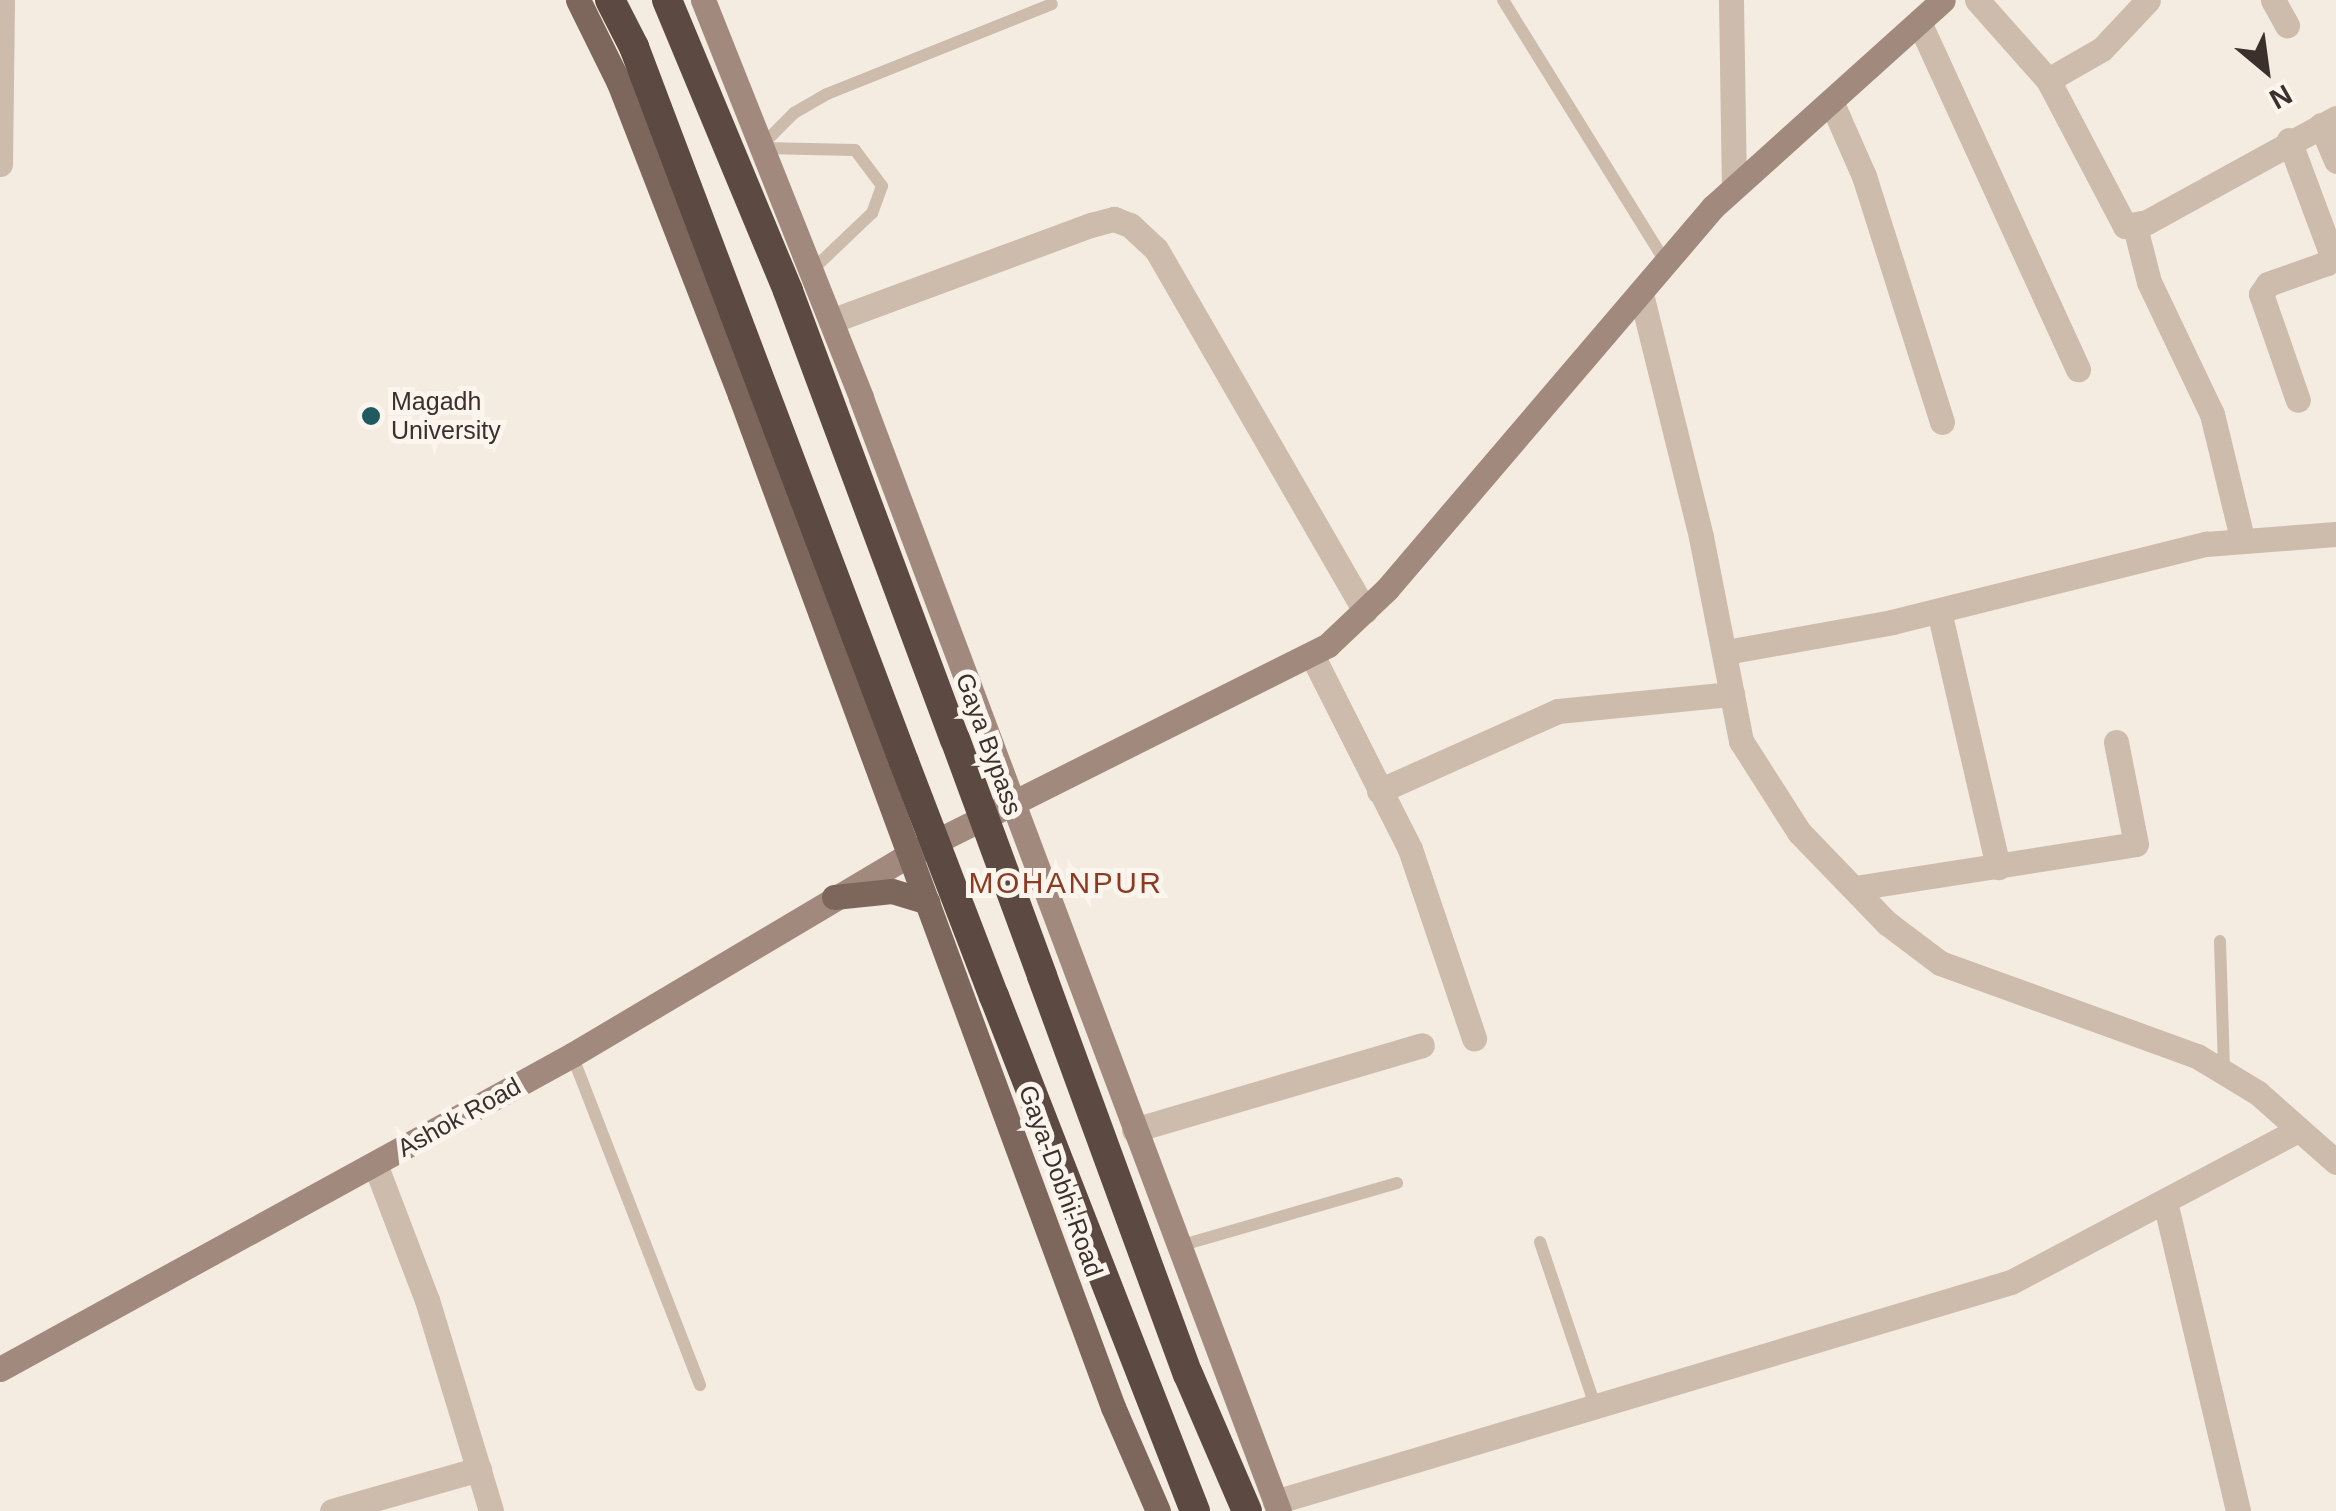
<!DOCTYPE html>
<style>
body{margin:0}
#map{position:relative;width:2336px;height:1511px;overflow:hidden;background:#f4ebe1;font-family:Helvetica,sans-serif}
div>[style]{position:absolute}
.lane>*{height:12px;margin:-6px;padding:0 6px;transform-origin:6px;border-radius:6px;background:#cdbbac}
.street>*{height:25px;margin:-12.5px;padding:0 12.5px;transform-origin:12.5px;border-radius:12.5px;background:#cdbbac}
.secondary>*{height:25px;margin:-12.5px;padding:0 12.5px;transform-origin:12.5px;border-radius:12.5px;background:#a18a7d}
.primary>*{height:25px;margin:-12.5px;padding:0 12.5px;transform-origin:12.5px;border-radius:12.5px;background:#7d675c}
.highway>*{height:30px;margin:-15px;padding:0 15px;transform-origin:15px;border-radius:15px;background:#5c4a42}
.highway-bridge>*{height:30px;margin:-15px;padding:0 15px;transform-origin:15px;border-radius:15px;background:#5c4a42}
.dots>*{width:28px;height:28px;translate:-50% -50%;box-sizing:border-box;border:5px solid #fbf5ee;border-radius:50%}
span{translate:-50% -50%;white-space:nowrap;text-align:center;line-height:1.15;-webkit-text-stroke:10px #fbf5ee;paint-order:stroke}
.poi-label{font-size:25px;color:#3b302b}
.left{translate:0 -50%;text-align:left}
.street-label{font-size:25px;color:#3b302b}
.quarter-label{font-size:30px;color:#8c3b22;letter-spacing:2.5px}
.north{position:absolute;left:2216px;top:20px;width:100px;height:100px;-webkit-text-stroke:8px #fbf5ee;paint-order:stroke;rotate:151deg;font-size:28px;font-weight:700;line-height:40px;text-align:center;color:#3b302b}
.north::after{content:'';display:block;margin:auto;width:35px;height:45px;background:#3b302b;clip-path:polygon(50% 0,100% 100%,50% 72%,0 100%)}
</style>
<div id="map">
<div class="lane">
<i style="left:1503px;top:0;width:309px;rotate:58.2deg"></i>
<i style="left:761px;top:146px;width:47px;rotate:-45deg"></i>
<i style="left:794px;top:113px;width:38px;rotate:-30deg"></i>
<i style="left:827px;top:94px;width:242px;rotate:-21.8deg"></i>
<i style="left:762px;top:148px;width:93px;rotate:1.2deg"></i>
<i style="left:855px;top:150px;width:45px;rotate:53.1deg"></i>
<i style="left:882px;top:186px;width:29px;rotate:110deg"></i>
<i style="left:872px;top:213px;width:84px;rotate:136.4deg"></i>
<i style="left:2220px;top:941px;width:129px;rotate:88.2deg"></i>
<i style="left:572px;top:1055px;width:354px;rotate:68.8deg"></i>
<i style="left:1540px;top:1242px;width:169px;rotate:71.4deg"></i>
<i style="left:1179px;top:1246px;width:227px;rotate:-16.1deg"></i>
</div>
<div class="street">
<i style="left:1731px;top:0;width:185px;rotate:89.1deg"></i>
<i style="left:1977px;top:0;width:107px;rotate:48.4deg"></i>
<i style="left:2048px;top:80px;width:165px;rotate:62.2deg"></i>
<i style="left:2125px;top:226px;width:22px;rotate:-10deg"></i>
<i style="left:2147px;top:222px;width:216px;rotate:-28.8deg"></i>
<i style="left:2273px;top:0;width:29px;rotate:61deg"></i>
<i style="left:1919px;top:22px;width:382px;rotate:65.4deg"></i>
<i style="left:2048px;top:80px;width:62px;rotate:-29.9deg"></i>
<i style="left:2102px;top:49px;width:67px;rotate:-46.8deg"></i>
<i style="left:1831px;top:101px;width:82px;rotate:66.3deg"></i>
<i style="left:1864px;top:176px;width:258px;rotate:72.4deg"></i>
<i style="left:2321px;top:125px;width:39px;rotate:67deg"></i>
<i style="left:2289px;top:140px;width:121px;rotate:69.6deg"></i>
<i style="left:2331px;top:253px;width:11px;rotate:112deg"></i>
<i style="left:2327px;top:263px;width:63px;rotate:160.4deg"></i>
<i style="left:2268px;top:284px;width:12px;rotate:125deg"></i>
<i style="left:2261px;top:294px;width:112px;rotate:70.8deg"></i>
<i style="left:0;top:164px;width:164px;rotate:-89.3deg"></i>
<i style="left:2135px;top:227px;width:57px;rotate:75.7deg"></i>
<i style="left:2149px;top:282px;width:146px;rotate:64.5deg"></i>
<i style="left:2212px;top:414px;width:128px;rotate:76.4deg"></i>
<i style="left:1641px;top:294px;width:250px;rotate:76.1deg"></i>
<i style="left:1701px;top:537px;width:208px;rotate:78.9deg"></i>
<i style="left:1741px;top:741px;width:108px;rotate:57.5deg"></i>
<i style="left:1799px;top:832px;width:127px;rotate:46deg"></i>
<i style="left:1887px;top:923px;width:66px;rotate:37deg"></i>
<i style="left:1940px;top:963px;width:273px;rotate:19.9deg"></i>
<i style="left:2197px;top:1056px;width:71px;rotate:31.2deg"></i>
<i style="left:2258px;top:1093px;width:104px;rotate:41.5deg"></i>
<i style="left:831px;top:321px;width:277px;rotate:-20.3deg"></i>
<i style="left:1091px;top:225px;width:24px;rotate:-15deg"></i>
<i style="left:1114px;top:219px;width:17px;rotate:21deg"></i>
<i style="left:1130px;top:225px;width:35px;rotate:43deg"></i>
<i style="left:1156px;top:249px;width:418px;rotate:60deg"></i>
<i style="left:1939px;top:611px;width:263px;rotate:77deg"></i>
<i style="left:1726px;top:652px;width:169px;rotate:-10.2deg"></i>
<i style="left:1892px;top:622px;width:324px;rotate:-14deg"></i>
<i style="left:2206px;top:544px;width:130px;rotate:-4.4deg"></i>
<i style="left:1312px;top:655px;width:217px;rotate:63.2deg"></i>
<i style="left:1410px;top:849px;width:200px;rotate:71.3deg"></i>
<i style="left:1379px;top:791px;width:196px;rotate:-24.1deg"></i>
<i style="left:1558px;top:711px;width:175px;rotate:-5.6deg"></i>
<i style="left:1855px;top:888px;width:284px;rotate:-8.9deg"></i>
<i style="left:2136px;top:844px;width:104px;rotate:-101.1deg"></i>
<i style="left:1134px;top:1130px;width:300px;rotate:-16.4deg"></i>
<i style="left:375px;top:1164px;width:146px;rotate:69.1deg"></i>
<i style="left:427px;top:1300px;width:220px;rotate:73.1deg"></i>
<i style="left:2166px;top:1206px;width:313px;rotate:76.7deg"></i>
<i style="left:1275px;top:1502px;width:768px;rotate:-16.64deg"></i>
<i style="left:2011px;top:1282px;width:325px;rotate:-27.9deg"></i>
<i style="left:332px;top:1511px;width:153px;rotate:-15.9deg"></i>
</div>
<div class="secondary">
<i style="left:703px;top:0;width:428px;rotate:68.3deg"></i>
<i style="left:861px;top:398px;width:1189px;rotate:69.42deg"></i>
<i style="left:0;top:1369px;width:653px;rotate:-28.76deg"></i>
<i style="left:572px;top:1055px;width:394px;rotate:-30.7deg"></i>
<i style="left:911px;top:854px;width:466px;rotate:-26.6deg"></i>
<i style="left:1328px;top:645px;width:81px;rotate:-43.5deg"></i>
<i style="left:1387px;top:589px;width:502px;rotate:-49.52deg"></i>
<i style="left:1713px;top:207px;width:309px;rotate:-42deg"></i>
</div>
<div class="primary">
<i style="left:578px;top:0;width:93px;rotate:63.7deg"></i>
<i style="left:619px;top:83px;width:335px;rotate:68.8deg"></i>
<i style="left:740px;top:395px;width:1079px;rotate:69.77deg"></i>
<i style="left:1113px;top:1407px;width:113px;rotate:66.6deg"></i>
<i style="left:834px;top:897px;width:58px;rotate:-5.9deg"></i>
<i style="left:892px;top:891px;width:37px;rotate:17deg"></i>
</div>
<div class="highway">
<i style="left:610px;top:0;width:53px;rotate:62.9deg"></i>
<i style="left:634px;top:47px;width:764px;rotate:69.31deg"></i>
<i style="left:667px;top:0;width:315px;rotate:67.4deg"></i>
<i style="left:788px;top:291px;width:478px;rotate:69.6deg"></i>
<i style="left:1042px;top:976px;width:424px;rotate:69.9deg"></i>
<i style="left:1188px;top:1374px;width:149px;rotate:66.7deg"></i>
<i style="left:994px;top:996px;width:553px;rotate:68.68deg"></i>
</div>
<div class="highway-bridge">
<i style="left:955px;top:739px;width:252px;rotate:69.8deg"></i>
<i style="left:904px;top:762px;width:251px;rotate:69deg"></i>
</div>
<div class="dots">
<i style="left:371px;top:416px;background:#1f5a5e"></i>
</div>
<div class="poi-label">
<span class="left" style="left:391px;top:416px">Magadh<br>University</span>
</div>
<div class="street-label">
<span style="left:989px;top:744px;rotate:70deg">Gaya Bypass</span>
<span style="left:459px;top:1117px;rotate:-29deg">Ashok Road</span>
<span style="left:1061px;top:1181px;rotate:70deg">Gaya-Dobhi-Road</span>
</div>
<div class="quarter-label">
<span style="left:1066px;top:883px">MOHANPUR</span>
</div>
<div class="north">N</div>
</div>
